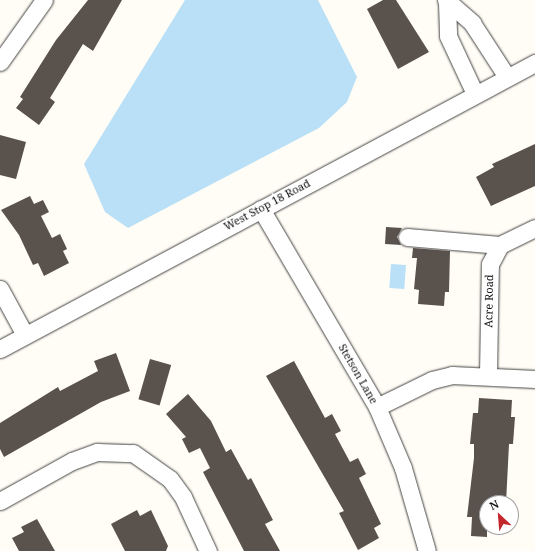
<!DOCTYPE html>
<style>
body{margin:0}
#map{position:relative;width:535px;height:551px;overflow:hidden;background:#fffdf5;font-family:"Noto Serif",serif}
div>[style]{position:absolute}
.water>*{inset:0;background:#b9e0f7;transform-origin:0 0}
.building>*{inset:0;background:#5a524d;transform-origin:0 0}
.roads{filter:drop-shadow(0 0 1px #444) drop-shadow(0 0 1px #444)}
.minor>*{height:17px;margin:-8.5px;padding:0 8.5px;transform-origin:8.5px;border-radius:8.5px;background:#fff}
span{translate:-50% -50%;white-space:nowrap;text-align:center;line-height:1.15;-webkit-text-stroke:4px #fff;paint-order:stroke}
.street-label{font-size:11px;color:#111}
.north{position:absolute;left:479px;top:495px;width:40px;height:40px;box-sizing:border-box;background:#fff;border:1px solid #a0a0a0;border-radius:50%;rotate:334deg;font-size:11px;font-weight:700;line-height:16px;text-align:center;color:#111}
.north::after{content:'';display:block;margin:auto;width:14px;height:18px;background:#c4262e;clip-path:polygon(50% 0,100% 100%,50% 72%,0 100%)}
</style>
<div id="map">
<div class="water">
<i style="clip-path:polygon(185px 0,318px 0,357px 77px,347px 102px,319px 128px,128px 228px,105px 212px,84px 164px)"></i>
<i style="left:391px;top:264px;width:15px;height:24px;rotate:4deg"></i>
</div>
<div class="building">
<i style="clip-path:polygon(88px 0,122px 0,93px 51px,83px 44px,50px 98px,55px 102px,39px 125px,16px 108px,23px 99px,20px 97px,56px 40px)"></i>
<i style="clip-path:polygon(383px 0,396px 0,429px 52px,398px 69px,367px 9px)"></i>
<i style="clip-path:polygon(0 135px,26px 142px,16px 179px,0 175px)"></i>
<i style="clip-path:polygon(535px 144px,535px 186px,491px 206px,476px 177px,494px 167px,492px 164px)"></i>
<i style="clip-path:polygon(30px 196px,34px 204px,43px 200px,49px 212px,41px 216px,52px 238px,60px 234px,67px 249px,63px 251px,69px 263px,44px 276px,38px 263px,33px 265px,19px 235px,1px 210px)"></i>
<i style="clip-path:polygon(386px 227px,402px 228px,397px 237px,401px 245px,385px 244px)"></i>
<i style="clip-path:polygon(413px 248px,450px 251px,449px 292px,445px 292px,444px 306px,418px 304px,419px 290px,414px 289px,417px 258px,412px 258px)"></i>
<i style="clip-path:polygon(116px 353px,130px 391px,101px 402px,4px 457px,0 449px,0 423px,58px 387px,60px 391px,98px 371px,94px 361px)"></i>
<i style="left:150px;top:359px;width:22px;height:42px;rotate:16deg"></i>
<i style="clip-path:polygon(294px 361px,325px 418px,332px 414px,341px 431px,335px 434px,350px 462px,358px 458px,366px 474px,359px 478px,381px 524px,374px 528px,379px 538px,358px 550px,339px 513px,344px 511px,266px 376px)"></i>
<i style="clip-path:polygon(188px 394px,211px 421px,226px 452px,231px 449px,248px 480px,251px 478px,273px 520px,265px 524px,280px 551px,244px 551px,203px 472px,210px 468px,200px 448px,189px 453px,182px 439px,186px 437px,166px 414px)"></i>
<i style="clip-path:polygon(479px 398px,512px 400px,511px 417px,515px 417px,513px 444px,509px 444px,506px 503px,487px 503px,487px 537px,471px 536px,472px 517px,467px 517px,474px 458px,474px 444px,470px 444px,473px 413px,478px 413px)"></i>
<i style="clip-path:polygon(137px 510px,140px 516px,151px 510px,168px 546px,166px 551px,125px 551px,111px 524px)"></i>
<i style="clip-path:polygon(37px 519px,55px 551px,19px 551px,12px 538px,24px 532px,21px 527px)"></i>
</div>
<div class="roads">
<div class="minor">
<i style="left:446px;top:0;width:35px;rotate:41deg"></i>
<i style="left:472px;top:23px;width:64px;rotate:57.1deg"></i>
<i style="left:447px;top:3px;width:33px;rotate:88deg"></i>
<i style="left:448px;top:36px;width:64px;rotate:65deg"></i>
<i style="left:0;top:62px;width:76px;rotate:-54.6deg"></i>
<i style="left:261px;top:209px;width:229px;rotate:59.6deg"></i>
<i style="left:377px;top:407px;width:66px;rotate:66.9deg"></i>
<i style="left:403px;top:468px;width:86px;rotate:73.9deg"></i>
<i style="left:407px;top:237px;width:93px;rotate:4.9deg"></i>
<i style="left:0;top:289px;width:52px;rotate:61.5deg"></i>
<i style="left:0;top:349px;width:607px;rotate:-28.13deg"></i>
<i style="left:488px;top:374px;width:110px;rotate:-89deg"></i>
<i style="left:490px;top:264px;width:21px;rotate:-62deg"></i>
<i style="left:500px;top:245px;width:39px;rotate:-26deg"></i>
<i style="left:377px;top:407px;width:61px;rotate:-26.1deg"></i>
<i style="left:432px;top:380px;width:21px;rotate:-14deg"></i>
<i style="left:452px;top:375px;width:83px;rotate:2.8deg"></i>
<i style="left:0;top:501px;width:82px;rotate:-29.1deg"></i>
<i style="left:72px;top:461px;width:27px;rotate:-20deg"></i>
<i style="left:97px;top:452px;width:36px;rotate:2deg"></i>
<i style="left:133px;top:453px;width:45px;rotate:35.1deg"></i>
<i style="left:170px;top:479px;width:22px;rotate:54deg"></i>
<i style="left:183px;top:497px;width:60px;rotate:65.2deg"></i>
</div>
</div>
<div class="street-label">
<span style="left:267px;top:205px;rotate:-28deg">West Stop 18 Road</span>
<span style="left:489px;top:301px;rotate:-89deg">Acre Road</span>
<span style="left:358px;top:374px;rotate:60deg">Stetson Lane</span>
</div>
<div class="north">N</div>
</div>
